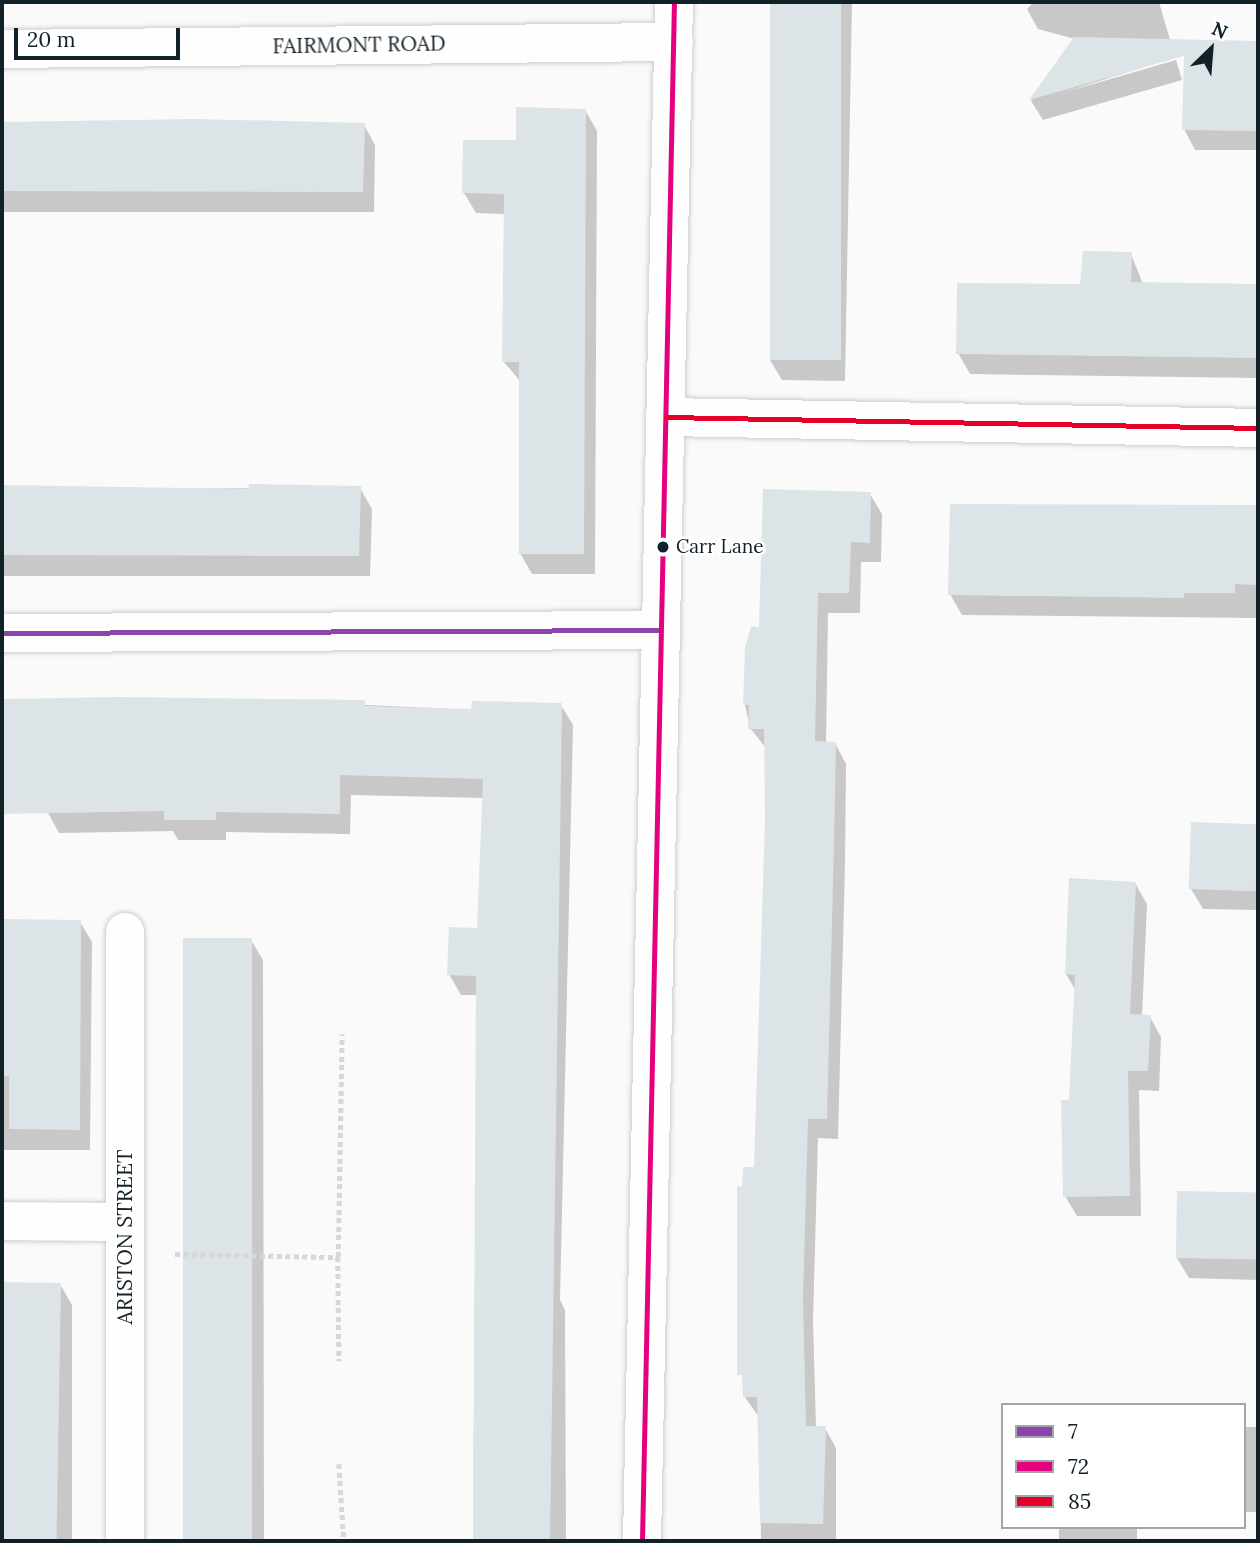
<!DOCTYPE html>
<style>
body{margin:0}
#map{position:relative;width:1260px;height:1543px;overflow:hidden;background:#fafafa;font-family:Lora,serif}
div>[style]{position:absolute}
.shadow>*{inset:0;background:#0003;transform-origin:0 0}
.building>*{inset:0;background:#dde4e8;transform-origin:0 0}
.path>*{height:4.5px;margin-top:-2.25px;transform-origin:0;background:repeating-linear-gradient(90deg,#d6d7d8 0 5px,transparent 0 8.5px)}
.roads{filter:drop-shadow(0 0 2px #c8cfd2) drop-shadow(0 0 2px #c8cfd2)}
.minor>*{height:38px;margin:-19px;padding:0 19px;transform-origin:19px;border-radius:19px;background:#fefefe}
.tertiary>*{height:38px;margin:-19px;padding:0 19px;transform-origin:19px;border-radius:19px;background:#fefefe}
.bus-1>*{height:5px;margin:-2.5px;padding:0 2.5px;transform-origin:2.5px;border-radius:2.5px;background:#8e44ad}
.bus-2>*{height:5px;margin:-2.5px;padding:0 2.5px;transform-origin:2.5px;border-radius:2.5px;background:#e5007d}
.bus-3>*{height:5px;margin:-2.5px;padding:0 2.5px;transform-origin:2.5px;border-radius:2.5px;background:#e4002b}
.dots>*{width:19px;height:19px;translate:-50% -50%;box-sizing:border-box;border:4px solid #fff;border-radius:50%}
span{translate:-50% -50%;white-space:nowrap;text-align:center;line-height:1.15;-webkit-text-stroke:5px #fff;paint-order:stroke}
.bus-label{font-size:19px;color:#122028}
.left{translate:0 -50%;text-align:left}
.street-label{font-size:21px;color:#122028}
.frame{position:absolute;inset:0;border:4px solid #122028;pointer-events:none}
.legend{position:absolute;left:1001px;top:1403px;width:245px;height:126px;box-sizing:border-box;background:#fff;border:2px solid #a0a6a9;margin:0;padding:9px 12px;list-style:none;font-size:21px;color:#122028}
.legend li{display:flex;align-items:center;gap:14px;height:35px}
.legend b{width:35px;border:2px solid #a0a6a9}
.north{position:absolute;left:1176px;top:14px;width:70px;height:70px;-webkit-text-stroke:5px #fff;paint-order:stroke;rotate:25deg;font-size:19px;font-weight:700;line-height:28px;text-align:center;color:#122028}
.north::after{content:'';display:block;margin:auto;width:24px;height:32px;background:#122028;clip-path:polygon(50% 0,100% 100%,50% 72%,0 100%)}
.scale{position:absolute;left:14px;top:28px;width:166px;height:32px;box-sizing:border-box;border:4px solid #122028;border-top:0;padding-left:9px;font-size:21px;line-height:24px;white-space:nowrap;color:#122028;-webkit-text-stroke:5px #fff;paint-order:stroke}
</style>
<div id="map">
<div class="shadow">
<i style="clip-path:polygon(774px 2px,852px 2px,845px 381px,782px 380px,770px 360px)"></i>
<i style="clip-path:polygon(1034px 2px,1159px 2px,1175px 57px,1062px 93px,1176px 60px,1182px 80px,1043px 120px,1031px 101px,1075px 39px,1038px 29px,1027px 9px)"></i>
<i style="clip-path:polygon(1186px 41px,1258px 43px,1258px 150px,1195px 150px,1184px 129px)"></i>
<i style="clip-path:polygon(585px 110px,597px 131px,595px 574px,532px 574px,520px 553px,521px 382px,503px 361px,505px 214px,476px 213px,464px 193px)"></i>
<i style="clip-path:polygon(2px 125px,364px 125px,375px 145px,374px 212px,2px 212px)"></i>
<i style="clip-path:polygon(1131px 254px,1143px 284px,1258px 286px,1258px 378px,970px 374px,958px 353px)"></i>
<i style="clip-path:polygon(360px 488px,372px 509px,370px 576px,2px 576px,2px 489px)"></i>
<i style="clip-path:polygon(870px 494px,882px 514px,881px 562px,861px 562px,860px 613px,828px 613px,826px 743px,835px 743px,846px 764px,845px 865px,838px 1139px,818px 1138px,813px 1321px,816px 1428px,825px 1428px,836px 1448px,836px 1541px,761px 1541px,759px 1417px,744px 1396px,744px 1189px,756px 1169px,767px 819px,766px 748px,750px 728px,745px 705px,747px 648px)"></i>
<i style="clip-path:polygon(952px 505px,1258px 510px,1258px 618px,962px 615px,950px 594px)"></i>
<i style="clip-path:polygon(263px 700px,473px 710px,561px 705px,573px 725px,560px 1300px,565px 1310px,566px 1541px,473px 1541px,477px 995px,461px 995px,449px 974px,478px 929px,484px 798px,351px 795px,350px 834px,226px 832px,226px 840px,178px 840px,173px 831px,59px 833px,48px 813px,48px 789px,2px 789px,2px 701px)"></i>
<i style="clip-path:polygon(1192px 824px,1258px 825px,1258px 910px,1203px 909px,1191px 889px)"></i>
<i style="clip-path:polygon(1135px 883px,1147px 904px,1142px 1017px,1150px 1017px,1161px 1037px,1159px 1091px,1139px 1090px,1141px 1216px,1077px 1216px,1065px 1196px,1076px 991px,1066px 974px)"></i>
<i style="clip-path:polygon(2px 921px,80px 922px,92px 942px,90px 1150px,2px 1150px)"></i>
<i style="clip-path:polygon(185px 940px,251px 940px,263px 960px,264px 1541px,185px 1541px)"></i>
<i style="clip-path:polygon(1179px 1193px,1258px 1195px,1258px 1280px,1189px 1278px,1177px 1258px)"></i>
<i style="clip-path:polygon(60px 1284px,72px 1305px,72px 1541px,2px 1541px,2px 1285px)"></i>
<i style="left:1244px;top:1427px;width:14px;height:85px"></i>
<i style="left:1059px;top:1527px;width:78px;height:14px"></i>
</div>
<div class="building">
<i style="left:770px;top:2px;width:71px;height:358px"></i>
<i style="clip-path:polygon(1074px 37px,1258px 41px,1258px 131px,1182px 130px,1184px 56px,1029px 100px)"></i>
<i style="clip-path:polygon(516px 107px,586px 109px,584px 554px,519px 554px,519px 362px,502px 362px,504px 194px,462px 193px,463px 140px,516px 140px)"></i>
<i style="clip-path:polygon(196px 119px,365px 123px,363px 192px,2px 191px,2px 122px)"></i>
<i style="clip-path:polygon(1083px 251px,1132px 252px,1131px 282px,1258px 284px,1258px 358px,956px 354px,957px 283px,1080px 284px)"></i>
<i style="clip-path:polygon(249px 484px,361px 486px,359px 556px,2px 555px,2px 485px,248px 489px)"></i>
<i style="clip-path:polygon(763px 489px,871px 492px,870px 543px,851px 542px,849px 593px,818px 593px,815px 741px,836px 742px,834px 843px,827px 1119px,808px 1119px,803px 1299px,806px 1426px,826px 1426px,823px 1524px,760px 1523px,757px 1397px,743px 1397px,742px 1375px,737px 1375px,737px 1186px,742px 1187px,743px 1167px,754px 1167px,765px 819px,764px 729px,748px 729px,749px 705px,743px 705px,745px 648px,751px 626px,759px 627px)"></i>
<i style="clip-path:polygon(950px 504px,1258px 505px,1258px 585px,1235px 584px,1235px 593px,1184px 593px,1184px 598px,948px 595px)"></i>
<i style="clip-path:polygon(118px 697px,365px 700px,365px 706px,471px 709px,472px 701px,562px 703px,550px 1541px,473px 1541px,476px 976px,447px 975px,449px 927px,477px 928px,483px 779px,340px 775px,340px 814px,216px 812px,216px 820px,164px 820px,164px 811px,2px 814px,2px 699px)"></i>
<i style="left:1191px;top:822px;width:67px;height:67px;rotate:2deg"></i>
<i style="clip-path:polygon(1069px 878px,1136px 882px,1130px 1014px,1151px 1015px,1148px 1071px,1128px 1071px,1130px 1196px,1063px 1197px,1061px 1100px,1069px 1100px,1075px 975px,1065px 974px)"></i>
<i style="clip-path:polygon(2px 919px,81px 920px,80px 1130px,9px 1129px,9px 1076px,2px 1076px)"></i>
<i style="left:183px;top:938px;width:69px;height:603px"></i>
<i style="left:1177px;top:1191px;width:81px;height:67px;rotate:1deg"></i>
<i style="left:2px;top:1282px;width:59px;height:259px;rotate:1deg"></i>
</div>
<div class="path">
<i style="left:175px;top:1254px;width:163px;rotate:1.1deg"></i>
<i style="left:338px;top:1257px;width:104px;rotate:89.4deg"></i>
<i style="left:338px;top:1257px;width:223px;rotate:-89deg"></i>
<i style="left:339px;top:1464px;width:77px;rotate:86.3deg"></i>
</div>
<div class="roads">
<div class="minor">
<i style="left:2px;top:49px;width:672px;rotate:-0.6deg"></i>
<i style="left:666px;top:417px;width:592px;rotate:1.06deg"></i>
<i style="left:2px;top:633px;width:657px;rotate:-0.26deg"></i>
<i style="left:125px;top:932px;width:609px;rotate:90deg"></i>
<i style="left:2px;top:1221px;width:123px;rotate:0.5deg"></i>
</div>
<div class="tertiary">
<i style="left:642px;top:1541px;width:1539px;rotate:-88.81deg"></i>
</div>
</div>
<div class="bus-1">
<i style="left:2px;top:633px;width:657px;rotate:-0.26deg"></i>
</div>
<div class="bus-2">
<i style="left:642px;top:1541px;width:1539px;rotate:-88.81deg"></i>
</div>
<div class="bus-3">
<i style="left:666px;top:417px;width:592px;rotate:1.06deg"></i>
</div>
<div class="dots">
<i style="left:663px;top:547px;background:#122028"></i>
</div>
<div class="bus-label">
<span class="left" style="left:676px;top:547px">Carr Lane</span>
</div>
<div class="street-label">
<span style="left:359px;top:45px;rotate:-1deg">FAIRMONT ROAD</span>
<span style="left:125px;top:1237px;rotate:-90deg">ARISTON STREET</span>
</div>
<div class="frame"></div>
<ul class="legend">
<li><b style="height:9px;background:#8e44ad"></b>7</li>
<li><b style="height:9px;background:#e5007d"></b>72</li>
<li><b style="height:9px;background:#e4002b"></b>85</li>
</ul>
<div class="north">N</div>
<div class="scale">20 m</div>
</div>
